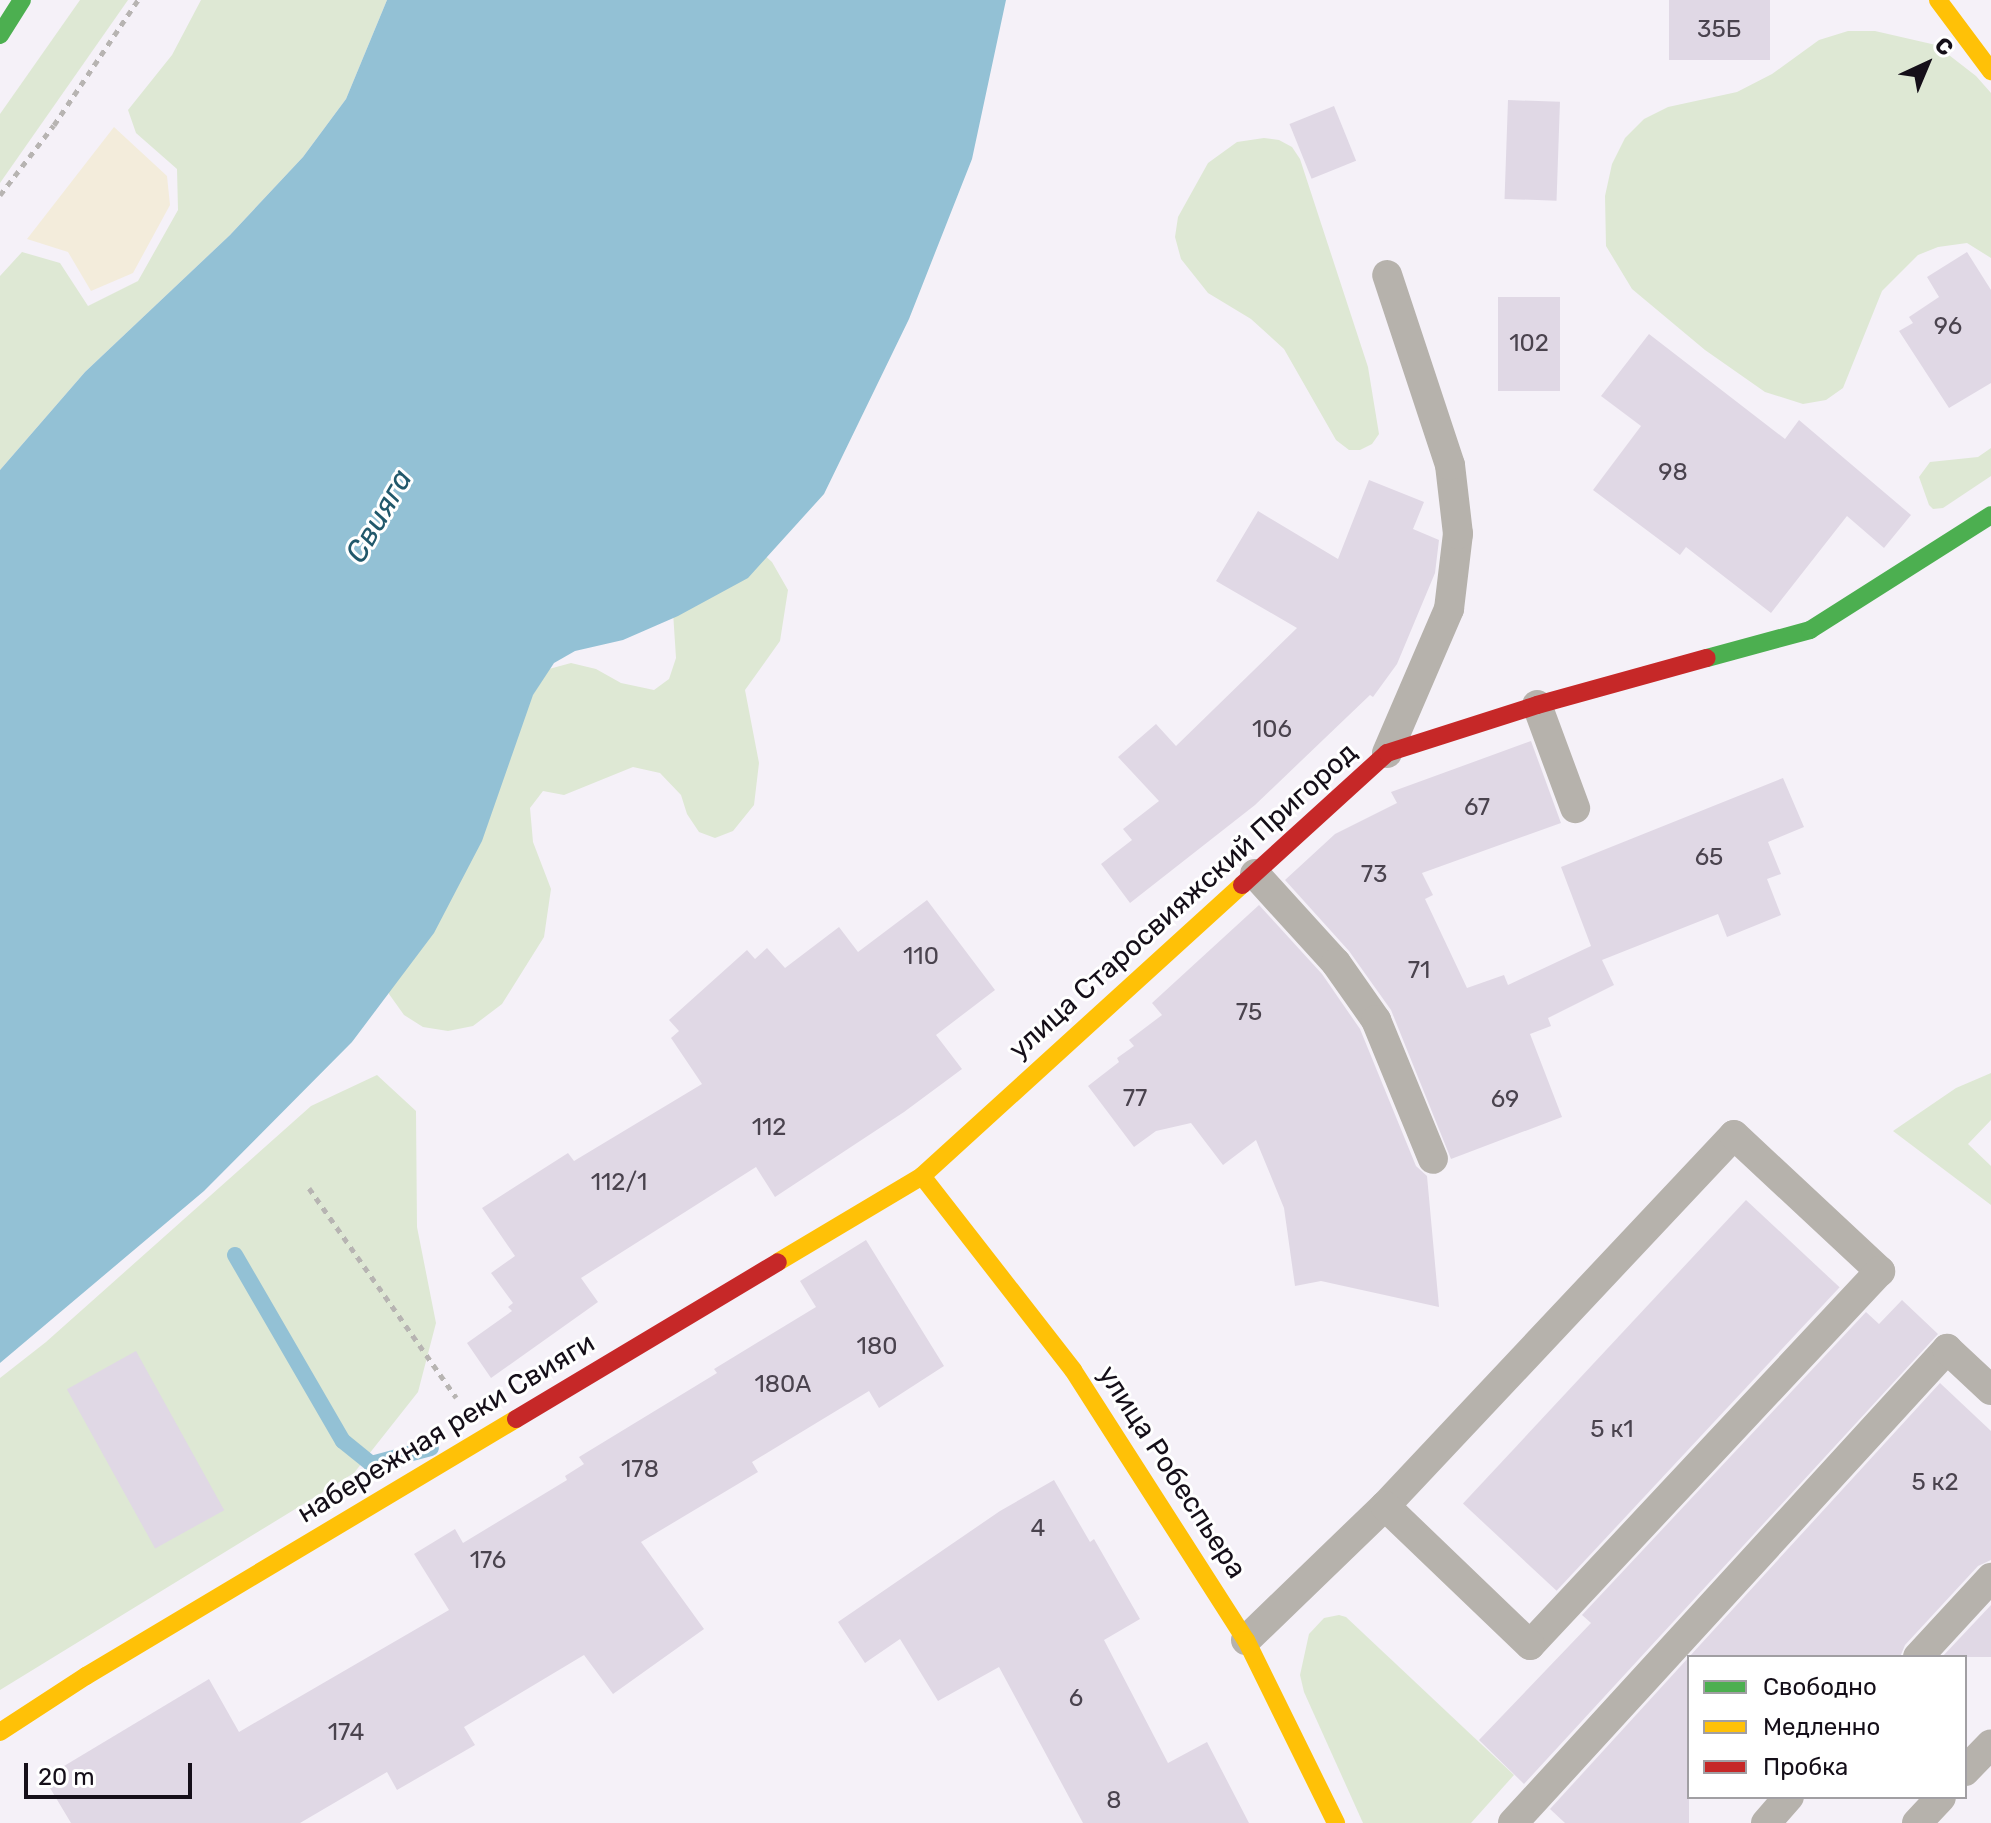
<!DOCTYPE html>
<meta charset="utf-8">
<style>
body{margin:0}
#map{position:relative;width:1991px;height:1823px;overflow:hidden;background:#f5f1f8;font-family:Rubik,sans-serif}
div>[style]{position:absolute}
.green>*{inset:0;background:#dee8d4}
.sand>*{inset:0;background:#f3ecdb}
.water>*{inset:0;background:#93c1d5}
.stream>*{height:16px;margin:-8px;padding:0 8px;transform-origin:8px;border-radius:8px;background:#93c1d5}
.building>*{inset:0;background:#e0d8e5;transform-origin:0 0}
.path>*{height:5px;margin-top:-2.5px;transform-origin:0;background:repeating-linear-gradient(90deg,#b7b4b2 0 6px,transparent 0 12px)}
.lane>*{height:30px;margin:-15px;padding:0 15px;transform-origin:15px;border-radius:15px;background:#b6b2ac}
.fast>*{height:18px;margin:-9px;padding:0 9px;transform-origin:9px;border-radius:9px;background:#4caf50}
.slow>*{height:18px;margin:-9px;padding:0 9px;transform-origin:9px;border-radius:9px;background:#ffc107}
.jam>*{height:18px;margin:-9px;padding:0 9px;transform-origin:9px;border-radius:9px;background:#c62828}
span{translate:-50% -50%;white-space:nowrap;text-align:center;line-height:1.15;-webkit-text-stroke:6px #fff;paint-order:stroke}
.number-label{font-size:24px;color:#4a434e}
.number-label span{-webkit-text-stroke-width:0}
.street-label{font-size:28px;color:#150f19}
.water-label{font-size:30px;color:#21586b;font-style:italic}
.legend{position:absolute;left:1687px;top:1655px;width:280px;height:144px;box-sizing:border-box;background:#fff;border:2px solid #a19fa3;margin:0;padding:10px 14px;list-style:none;font-size:24px;color:#150f19}
.legend li{display:flex;align-items:center;gap:16px;height:40px}
.legend b{width:40px;border:2px solid #a19fa3}
.north{position:absolute;left:1887px;top:24px;width:80px;height:80px;-webkit-text-stroke:6px #fff;paint-order:stroke;rotate:44deg;font-size:22px;font-weight:700;line-height:32px;text-align:center;color:#150f19}
.north::after{content:'';display:block;margin:auto;width:28px;height:36px;background:#150f19;clip-path:polygon(50% 0,100% 100%,50% 72%,0 100%)}
.scale{position:absolute;left:24px;top:1763px;width:168px;height:36px;box-sizing:border-box;border:4px solid #150f19;border-top:0;padding-left:10px;font-size:24px;line-height:28px;white-space:nowrap;color:#150f19;-webkit-text-stroke:6px #fff;paint-order:stroke}
</style>
<div id="map">
<div class="green">
<i style="clip-path:polygon(80px 0,128px 0,0 183px,0 114px)"></i>
<i style="clip-path:polygon(201px 0,387px 0,346px 99px,303px 157px,230px 235px,85px 372px,0 470px,0 276px,22px 252px,60px 263px,88px 306px,138px 281px,178px 210px,177px 169px,136px 133px,128px 110px,172px 55px)"></i>
<i style="clip-path:polygon(1848px 31px,1875px 31px,1936px 45px,1976px 76px,1991px 93px,1991px 258px,1967px 243px,1938px 247px,1918px 255px,1882px 291px,1843px 388px,1826px 400px,1803px 404px,1765px 392px,1705px 350px,1632px 289px,1606px 246px,1605px 196px,1612px 164px,1625px 138px,1644px 119px,1668px 107px,1737px 92px,1772px 74px,1819px 40px)"></i>
<i style="clip-path:polygon(1264px 138px,1279px 140px,1292px 147px,1300px 159px,1368px 367px,1379px 434px,1372px 444px,1360px 450px,1349px 450px,1336px 440px,1284px 349px,1251px 319px,1208px 293px,1181px 259px,1175px 237px,1178px 217px,1208px 163px,1237px 142px)"></i>
<i style="clip-path:polygon(1991px 448px,1991px 476px,1943px 508px,1933px 509px,1929px 505px,1919px 477px,1930px 462px,1978px 457px)"></i>
<i style="clip-path:polygon(762px 553px,772px 562px,788px 590px,780px 641px,745px 690px,759px 763px,754px 805px,733px 831px,715px 838px,699px 832px,687px 814px,681px 795px,660px 773px,633px 767px,564px 795px,543px 791px,530px 808px,533px 842px,551px 889px,544px 937px,502px 1004px,473px 1026px,448px 1031px,423px 1027px,404px 1015px,389px 994px,389px 960px,479px 780px,549px 669px,571px 663px,596px 669px,621px 683px,654px 690px,669px 679px,676px 658px,673px 612px)"></i>
<i style="clip-path:polygon(1991px 1073px,1991px 1120px,1968px 1144px,1991px 1166px,1991px 1205px,1893px 1131px,1956px 1088px)"></i>
<i style="clip-path:polygon(377px 1075px,416px 1111px,417px 1227px,436px 1323px,418px 1392px,354px 1473px,0 1690px,0 1378px,46px 1342px,311px 1106px)"></i>
<i style="clip-path:polygon(1339px 1615px,1346px 1617px,1514px 1775px,1471px 1823px,1363px 1823px,1304px 1692px,1300px 1675px,1309px 1634px,1324px 1618px)"></i>
</div>
<div class="sand">
<i style="clip-path:polygon(114px 127px,167px 176px,170px 205px,133px 273px,91px 291px,68px 252px,27px 239px)"></i>
</div>
<div class="water">
<i style="clip-path:polygon(387px 0,1006px 0,972px 159px,909px 319px,824px 494px,748px 578px,678px 616px,623px 640px,575px 651px,554px 663px,533px 695px,482px 841px,434px 933px,352px 1042px,204px 1191px,0 1363px,0 470px,85px 372px,230px 235px,303px 157px,346px 99px)"></i>
</div>
<div class="stream">
<i style="left:235px;top:1255px;width:215px;rotate:59.9deg"></i>
<i style="left:343px;top:1441px;width:36px;rotate:39deg"></i>
<i style="left:371px;top:1464px;width:62px;rotate:-14.9deg"></i>
</div>
<div class="building">
<i style="left:1669px;top:0;width:101px;height:60px"></i>
<i style="left:1508px;top:100px;width:52px;height:99px;rotate:2deg"></i>
<i style="left:1334px;top:106px;width:59px;height:48px;rotate:68deg"></i>
<i style="clip-path:polygon(1967px 252px,1991px 290px,1991px 383px,1949px 408px,1899px 331px,1913px 323px,1909px 317px,1939px 297px,1927px 277px)"></i>
<i style="left:1498px;top:297px;width:62px;height:94px"></i>
<i style="clip-path:polygon(1649px 334px,1785px 439px,1799px 420px,1911px 515px,1884px 548px,1847px 516px,1771px 613px,1686px 547px,1680px 555px,1593px 490px,1641px 426px,1601px 396px)"></i>
<i style="clip-path:polygon(1369px 480px,1424px 502px,1413px 529px,1439px 540px,1435px 573px,1397px 664px,1373px 697px,1370px 695px,1255px 805px,1130px 903px,1101px 864px,1132px 840px,1123px 829px,1159px 801px,1118px 757px,1156px 724px,1176px 746px,1297px 628px,1216px 581px,1258px 511px,1338px 559px)"></i>
<i style="clip-path:polygon(1531px 741px,1561px 823px,1422px 873px,1433px 895px,1425px 899px,1467px 988px,1504px 975px,1508px 985px,1591px 946px,1561px 867px,1783px 778px,1804px 827px,1768px 842px,1781px 874px,1767px 879px,1781px 915px,1727px 937px,1718px 914px,1602px 960px,1614px 985px,1548px 1018px,1551px 1026px,1530px 1034px,1562px 1117px,1451px 1159px,1391px 1010px,1349px 951px,1285px 880px,1335px 834px,1397px 803px,1391px 792px)"></i>
<i style="clip-path:polygon(927px 900px,995px 990px,936px 1035px,962px 1069px,904px 1112px,775px 1197px,756px 1167px,581px 1278px,598px 1302px,491px 1378px,467px 1343px,512px 1311px,508px 1307px,513px 1303px,491px 1273px,515px 1256px,482px 1208px,568px 1153px,574px 1161px,702px 1084px,671px 1038px,679px 1031px,669px 1020px,747px 950px,755px 959px,767px 948px,785px 968px,839px 927px,858px 952px)"></i>
<i style="clip-path:polygon(1259px 905px,1322px 974px,1360px 1029px,1416px 1166px,1427px 1176px,1439px 1307px,1321px 1281px,1295px 1286px,1284px 1208px,1256px 1140px,1223px 1165px,1191px 1123px,1156px 1131px,1134px 1147px,1088px 1086px,1119px 1062px,1117px 1058px,1134px 1046px,1129px 1040px,1162px 1015px,1152px 1003px)"></i>
<i style="left:1746px;top:1200px;width:128px;height:415px;rotate:43deg"></i>
<i style="clip-path:polygon(866px 1240px,944px 1366px,879px 1408px,869px 1391px,752px 1462px,758px 1472px,641px 1542px,704px 1629px,613px 1694px,584px 1655px,464px 1727px,475px 1745px,397px 1790px,387px 1772px,300px 1823px,71px 1823px,44px 1778px,209px 1679px,239px 1732px,449px 1610px,414px 1554px,455px 1529px,463px 1543px,567px 1480px,565px 1476px,584px 1464px,579px 1457px,717px 1373px,714px 1369px,816px 1307px,800px 1281px)"></i>
<i style="clip-path:polygon(1902px 1300px,1938px 1334px,1524px 1784px,1479px 1740px,1591px 1623px,1582px 1615px,1866px 1312px,1879px 1324px)"></i>
<i style="left:136px;top:1351px;width:182px;height:79px;rotate:61deg"></i>
<i style="clip-path:polygon(1940px 1383px,1991px 1431px,1991px 1560px,1978px 1566px,1905px 1645px,1900px 1657px,1689px 1657px)"></i>
<i style="clip-path:polygon(1054px 1480px,1090px 1542px,1094px 1539px,1140px 1619px,1104px 1640px,1168px 1763px,1207px 1742px,1249px 1823px,1083px 1823px,999px 1667px,938px 1701px,900px 1639px,865px 1663px,838px 1622px,1000px 1511px)"></i>
<i style="clip-path:polygon(1991px 1605px,1991px 1657px,1942px 1657px)"></i>
<i style="clip-path:polygon(1689px 1657px,1689px 1823px,1565px 1823px,1550px 1809px)"></i>
</div>
<div class="path">
<i style="left:0;top:195px;width:88px;rotate:-52.4deg"></i>
<i style="left:54px;top:125px;width:151px;rotate:-56.1deg"></i>
<i style="left:309px;top:1188px;width:256px;rotate:54.9deg"></i>
</div>
<div class="lane">
<i style="left:1537px;top:705px;width:110px;rotate:69.7deg"></i>
<i style="left:1387px;top:753px;width:157px;rotate:-66.7deg"></i>
<i style="left:1449px;top:609px;width:76px;rotate:-83.2deg"></i>
<i style="left:1458px;top:534px;width:69px;rotate:-96.6deg"></i>
<i style="left:1450px;top:465px;width:200px;rotate:-108.3deg"></i>
<i style="left:1255px;top:874px;width:120px;rotate:47.7deg"></i>
<i style="left:1336px;top:963px;width:70px;rotate:54.9deg"></i>
<i style="left:1376px;top:1020px;width:150px;rotate:67.7deg"></i>
<i style="left:1246px;top:1640px;width:193px;rotate:-44deg"></i>
<i style="left:1385px;top:1506px;width:509px;rotate:-46.75deg"></i>
<i style="left:1734px;top:1135px;width:200px;rotate:43deg"></i>
<i style="left:1880px;top:1271px;width:512px;rotate:133.1deg"></i>
<i style="left:1530px;top:1645px;width:201px;rotate:-136.2deg"></i>
<i style="left:1918px;top:1657px;width:108px;rotate:-47.3deg"></i>
<i style="left:1965px;top:1771px;width:37px;rotate:-46deg"></i>
<i style="left:1513px;top:1823px;width:643px;rotate:-47.52deg"></i>
<i style="left:1947px;top:1349px;width:60px;rotate:43deg"></i>
<i style="left:1766px;top:1823px;width:35px;rotate:-49deg"></i>
<i style="left:1917px;top:1823px;width:35px;rotate:-47deg"></i>
</div>
<div class="fast">
<i style="left:0;top:35px;width:41px;rotate:-57.8deg"></i>
<i style="left:1707px;top:658px;width:107px;rotate:-15.2deg"></i>
<i style="left:1810px;top:630px;width:214px;rotate:-32.4deg"></i>
</div>
<div class="slow">
<i style="left:1938px;top:0;width:89px;rotate:53.3deg"></i>
<i style="left:922px;top:1176px;width:246px;rotate:52.1deg"></i>
<i style="left:1073px;top:1370px;width:321px;rotate:57.4deg"></i>
<i style="left:1246px;top:1640px;width:204px;rotate:63.8deg"></i>
<i style="left:778px;top:1262px;width:168px;rotate:-30.8deg"></i>
<i style="left:922px;top:1176px;width:433px;rotate:-42.3deg"></i>
<i style="left:0;top:1732px;width:103px;rotate:-33.1deg"></i>
<i style="left:86px;top:1676px;width:501px;rotate:-30.87deg"></i>
</div>
<div class="jam">
<i style="left:1242px;top:885px;width:196px;rotate:-42.3deg"></i>
<i style="left:1387px;top:753px;width:157px;rotate:-17.7deg"></i>
<i style="left:1537px;top:705px;width:176px;rotate:-15.5deg"></i>
<i style="left:516px;top:1419px;width:305px;rotate:-30.9deg"></i>
</div>
<div class="number-label">
<span style="left:1719px;top:30px">35Б</span>
<span style="left:1948px;top:327px">96</span>
<span style="left:1529px;top:344px">102</span>
<span style="left:1673px;top:473px">98</span>
<span style="left:1272px;top:730px">106</span>
<span style="left:1477px;top:808px">67</span>
<span style="left:1709px;top:858px">65</span>
<span style="left:1374px;top:875px">73</span>
<span style="left:921px;top:957px">110</span>
<span style="left:1419px;top:971px">71</span>
<span style="left:1249px;top:1013px">75</span>
<span style="left:1135px;top:1099px">77</span>
<span style="left:1505px;top:1100px">69</span>
<span style="left:769px;top:1128px">112</span>
<span style="left:619px;top:1183px">112/1</span>
<span style="left:877px;top:1347px">180</span>
<span style="left:783px;top:1385px">180А</span>
<span style="left:1612px;top:1430px">5 к1</span>
<span style="left:640px;top:1470px">178</span>
<span style="left:1935px;top:1483px">5 к2</span>
<span style="left:1038px;top:1529px">4</span>
<span style="left:488px;top:1561px">176</span>
<span style="left:1076px;top:1699px">6</span>
<span style="left:346px;top:1733px">174</span>
<span style="left:1114px;top:1801px">8</span>
</div>
<div class="street-label">
<span style="left:1183px;top:901px;rotate:-42deg">улица Старосвияжский Пригород</span>
<span style="left:446px;top:1428px;rotate:-31deg">набережная реки Свияги</span>
<span style="left:1172px;top:1472px;rotate:57deg">улица Робеспьера</span>
</div>
<div class="water-label">
<span style="left:379px;top:516px;rotate:-60deg">Свияга</span>
</div>
<ul class="legend">
<li><b style="height:10px;background:#4caf50"></b>Свободно</li>
<li><b style="height:10px;background:#ffc107"></b>Медленно</li>
<li><b style="height:10px;background:#c62828"></b>Пробка</li>
</ul>
<div class="north">С</div>
<div class="scale">20 m</div>
</div>
